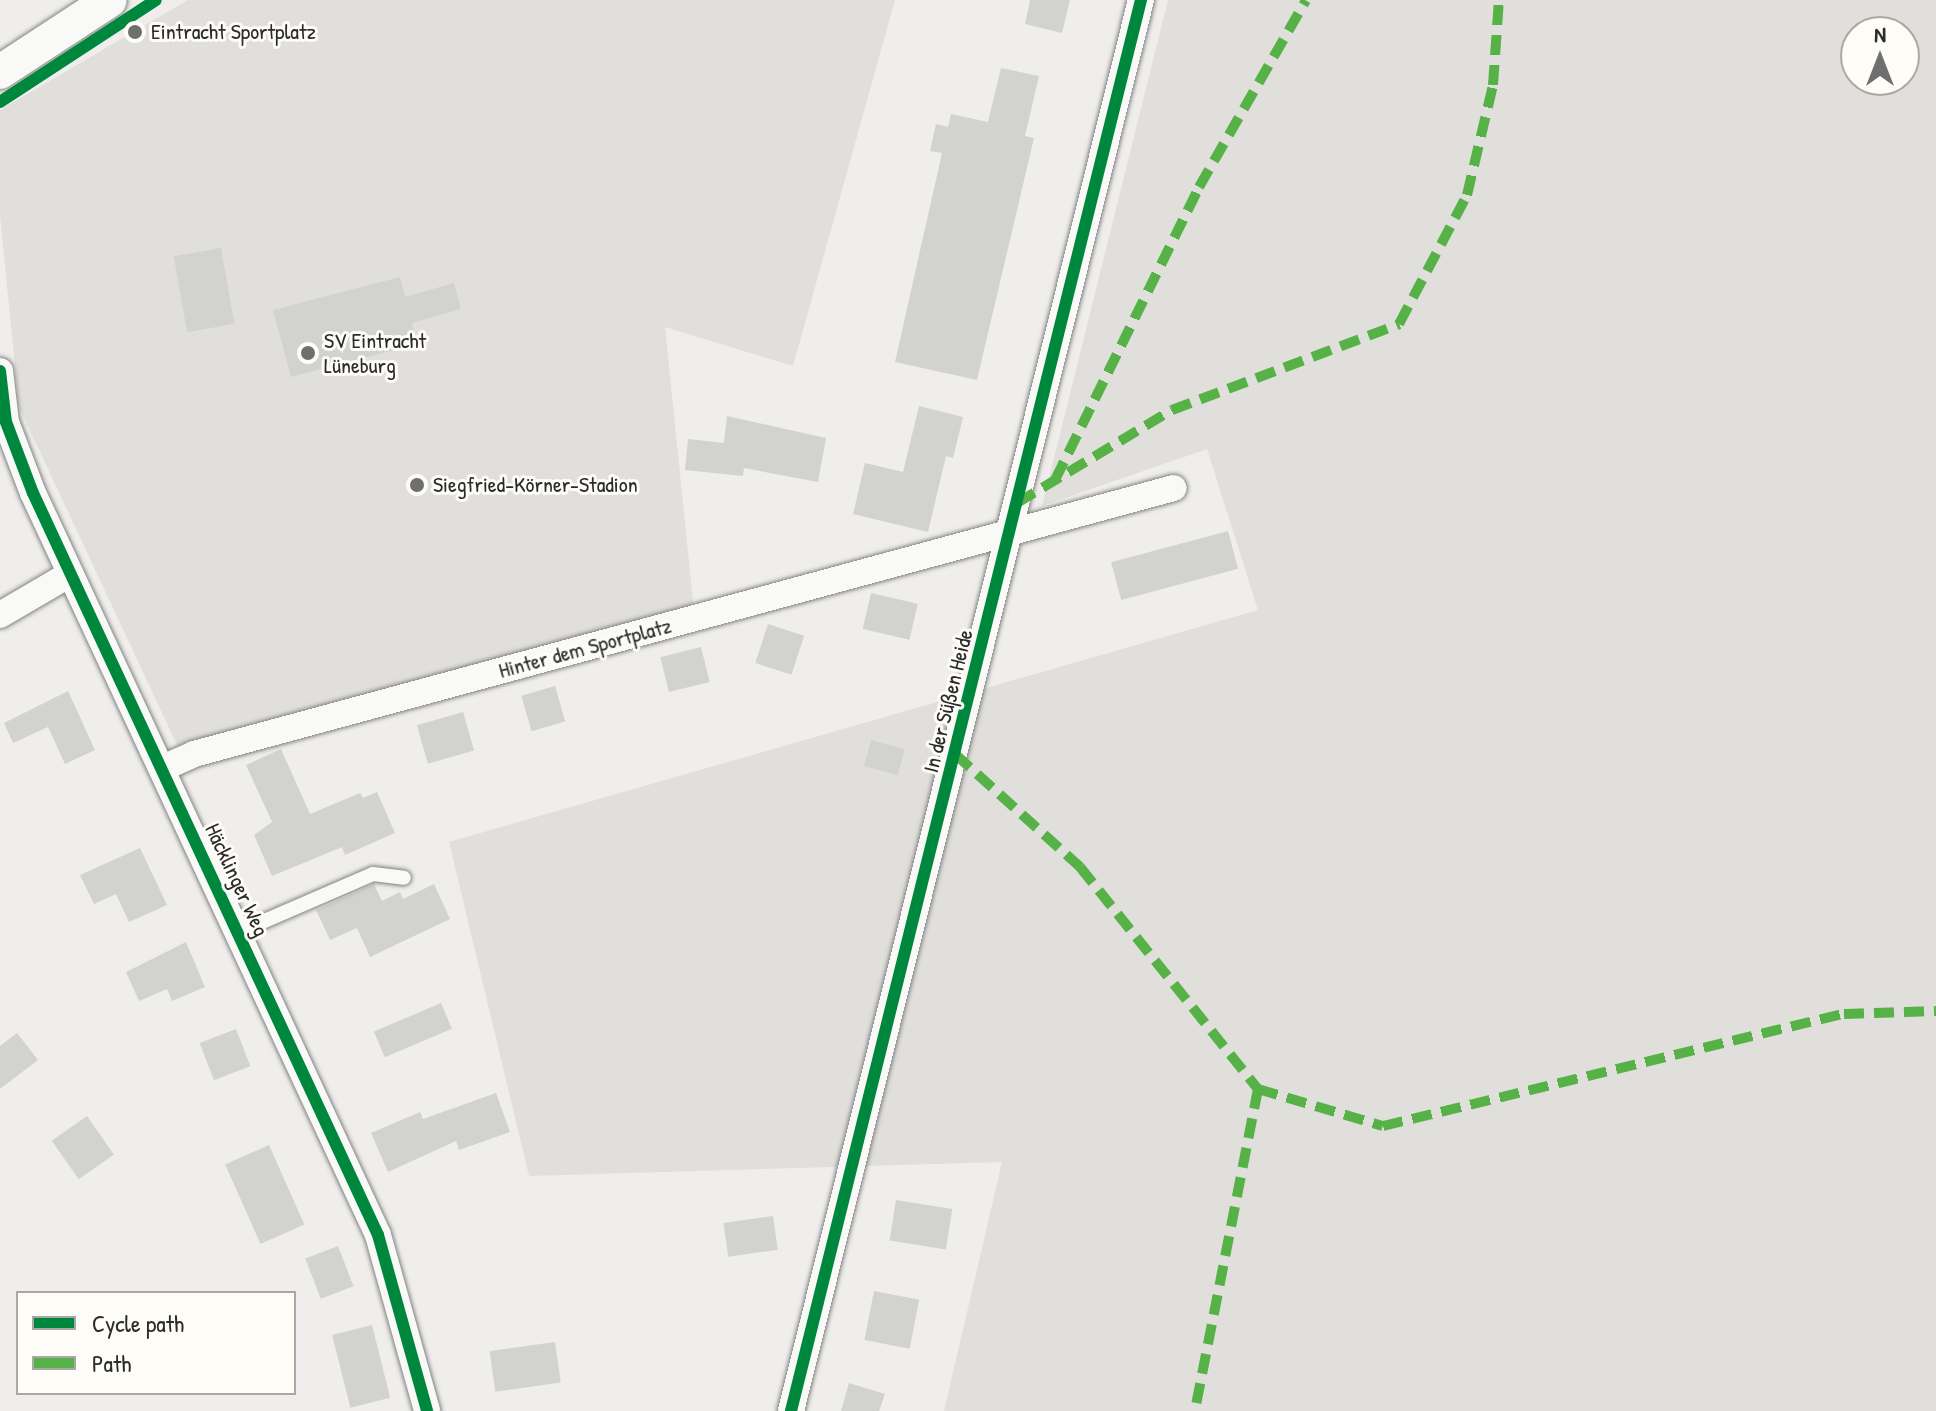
<!DOCTYPE html>
<meta charset="utf-8">
<style>
body{margin:0}
#map{position:relative;width:1936px;height:1411px;overflow:hidden;background:#efeeec;font-family:"Patrick Hand",sans-serif}
div>[style]{position:absolute}
.green>*{inset:0;background:#e0dfdc}
.building>*{inset:0;background:#d2d2d0;transform-origin:0 0}
.roads{filter:drop-shadow(0 0 2px #838382) drop-shadow(0 0 2px #838382)}
.service>*{height:14px;margin:-7px;padding:0 7px;transform-origin:7px;border-radius:7px;background:#f9f9f7}
.minor>*{height:26px;margin:-13px;padding:0 13px;transform-origin:13px;border-radius:13px;background:#f9f9f7}
.tertiary>*{height:34px;margin:-17px;padding:0 17px;transform-origin:17px;border-radius:17px;background:#f9f9f7}
.quiet>*{height:10px;margin-top:-5px;transform-origin:0;background:repeating-linear-gradient(90deg,#56b246 0 20px,transparent 0 30px)}
.cycleway>*{height:12px;margin:-6px;padding:0 6px;transform-origin:6px;border-radius:6px;background:#00873e}
.dots>*{width:22px;height:22px;translate:-50% -50%;box-sizing:border-box;border:4px solid #fdfcf7;border-radius:50%}
span{translate:-50% -50%;white-space:nowrap;text-align:center;line-height:1.15;-webkit-text-stroke:6px #fdfcf7;paint-order:stroke}
.poi-label{font-size:22px;color:#2b2b2b}
.left{translate:0 -50%;text-align:left}
.street-label{font-size:22px;color:#2b2b2b}
.legend{position:absolute;left:16px;top:1291px;width:280px;height:104px;box-sizing:border-box;background:#fdfcf7;border:2px solid #a9a8a5;margin:0;padding:10px 14px;list-style:none;font-size:24px;color:#2b2b2b}
.legend li{display:flex;align-items:center;gap:16px;height:40px}
.legend b{width:40px;border:2px solid #a9a8a5}
.north{position:absolute;left:1840px;top:16px;width:80px;height:80px;box-sizing:border-box;background:#fdfcf7;border:2px solid #a9a8a5;border-radius:50%;rotate:0deg;font-size:22px;font-weight:700;line-height:32px;text-align:center;color:#2b2b2b}
.north::after{content:'';display:block;margin:auto;width:28px;height:36px;background:#706f6f;clip-path:polygon(50% 0,100% 100%,50% 72%,0 100%)}
</style>
<div id="map">
<div class="green">
<i style="clip-path:polygon(188px 0,895px 0,793px 366px,665px 327px,694px 610px,178px 747px,19px 407px,0 215px,0 110px)"></i>
<i style="clip-path:polygon(evenodd,1168px 0,1936px 0,1936px 1411px,944px 1411px,1002px 1162px,529px 1176px,449px 842px,1258px 610px,1207px 449px,1042px 506px,1168px 0,1856px 32px,1904px 32px,1904px 80px,1856px 80px,1856px 32px)"></i>
</div>
<div class="building">
<i style="clip-path:polygon(1030px 0,1070px 0,1062px 33px,1025px 24px)"></i>
<i style="clip-path:polygon(1001px 68px,1039px 76px,1025px 136px,1034px 138px,977px 380px,895px 362px,942px 153px,930px 151px,936px 124px,948px 127px,951px 114px,988px 122px)"></i>
<i style="left:221px;top:248px;width:77px;height:48px;rotate:80deg"></i>
<i style="clip-path:polygon(400px 277px,405px 297px,454px 283px,461px 309px,412px 323px,417px 344px,291px 377px,273px 310px)"></i>
<i style="clip-path:polygon(919px 406px,963px 417px,953px 458px,946px 456px,928px 532px,853px 514px,865px 463px,903px 472px)"></i>
<i style="clip-path:polygon(727px 416px,826px 438px,818px 482px,744px 468px,743px 476px,685px 470px,688px 439px,724px 443px)"></i>
<i style="left:1228px;top:531px;width:39px;height:121px;rotate:75deg"></i>
<i style="left:871px;top:593px;width:48px;height:37px;rotate:13deg"></i>
<i style="left:768px;top:624px;width:38px;height:41px;rotate:18deg"></i>
<i style="left:701px;top:647px;width:36px;height:42px;rotate:76deg"></i>
<i style="left:555px;top:686px;width:37px;height:35px;rotate:74deg"></i>
<i style="clip-path:polygon(68px 691px,95px 750px,65px 764px,48px 727px,13px 743px,4px 723px)"></i>
<i style="left:463px;top:712px;width:40px;height:48px;rotate:74deg"></i>
<i style="left:871px;top:740px;width:35px;height:27px;rotate:15deg"></i>
<i style="clip-path:polygon(281px 749px,310px 814px,360px 793px,363px 798px,377px 792px,395px 833px,345px 855px,342px 847px,272px 876px,254px 835px,272px 822px,246px 765px)"></i>
<i style="clip-path:polygon(140px 848px,167px 905px,129px 922px,116px 894px,94px 904px,80px 875px)"></i>
<i style="clip-path:polygon(374px 884px,382px 901px,400px 892px,403px 899px,434px 884px,450px 919px,370px 957px,357px 928px,330px 940px,316px 910px)"></i>
<i style="clip-path:polygon(186px 942px,205px 987px,172px 1001px,167px 989px,139px 1001px,126px 972px)"></i>
<i style="left:441px;top:1003px;width:28px;height:73px;rotate:67deg"></i>
<i style="left:236px;top:1029px;width:40px;height:39px;rotate:69deg"></i>
<i style="clip-path:polygon(17px 1033px,38px 1060px,0 1089px,0 1046px)"></i>
<i style="clip-path:polygon(496px 1093px,510px 1132px,459px 1150px,456px 1141px,388px 1172px,371px 1133px,420px 1112px,423px 1119px)"></i>
<i style="left:87px;top:1116px;width:47px;height:43px;rotate:55deg"></i>
<i style="left:269px;top:1145px;width:87px;height:48px;rotate:66deg"></i>
<i style="left:896px;top:1200px;width:57px;height:41px;rotate:9deg"></i>
<i style="left:773px;top:1216px;width:34px;height:50px;rotate:82deg"></i>
<i style="left:338px;top:1246px;width:43px;height:35px;rotate:69deg"></i>
<i style="left:874px;top:1291px;width:46px;height:50px;rotate:11deg"></i>
<i style="left:372px;top:1325px;width:75px;height:41px;rotate:76deg"></i>
<i style="left:555px;top:1342px;width:41px;height:66px;rotate:82deg"></i>
<i style="clip-path:polygon(849px 1383px,885px 1394px,879px 1411px,841px 1411px)"></i>
</div>
<div class="roads">
<div class="service">
<i style="left:239px;top:932px;width:146px;rotate:-23.4deg"></i>
<i style="left:373px;top:874px;width:31px;rotate:7deg"></i>
</div>
<div class="minor">
<i style="left:0;top:371px;width:51px;rotate:83.3deg"></i>
<i style="left:6px;top:422px;width:76px;rotate:69.2deg"></i>
<i style="left:33px;top:493px;width:818px;rotate:65.06deg"></i>
<i style="left:378px;top:1235px;width:183px;rotate:74.4deg"></i>
<i style="left:0;top:615px;width:81px;rotate:-30.4deg"></i>
<i style="left:163px;top:768px;width:34px;rotate:-24deg"></i>
<i style="left:194px;top:754px;width:1015px;rotate:-15.19deg"></i>
<i style="left:791px;top:1411px;width:1454px;rotate:-76.07deg"></i>
</div>
<div class="tertiary">
<i style="left:0;top:72px;width:131px;rotate:-33.2deg"></i>
</div>
</div>
<div class="quiet">
<i style="left:1055px;top:480px;width:326px;rotate:-63.8deg"></i>
<i style="left:1199px;top:187px;width:215px;rotate:-60.2deg"></i>
<i style="left:1017px;top:503px;width:181px;rotate:-31deg"></i>
<i style="left:1172px;top:410px;width:243px;rotate:-20.7deg"></i>
<i style="left:1399px;top:324px;width:146px;rotate:-62.2deg"></i>
<i style="left:1467px;top:195px;width:113px;rotate:-76.7deg"></i>
<i style="left:1493px;top:85px;width:85px;rotate:-86deg"></i>
<i style="left:955px;top:754px;width:169px;rotate:42.1deg"></i>
<i style="left:1080px;top:867px;width:285px;rotate:51.3deg"></i>
<i style="left:1258px;top:1089px;width:328px;rotate:101.1deg"></i>
<i style="left:1258px;top:1089px;width:130px;rotate:16.5deg"></i>
<i style="left:1383px;top:1126px;width:474px;rotate:-13.7deg"></i>
<i style="left:1844px;top:1014px;width:92px;rotate:-1.9deg"></i>
</div>
<div class="cycleway">
<i style="left:0;top:102px;width:186px;rotate:-33.2deg"></i>
<i style="left:0;top:371px;width:51px;rotate:83.3deg"></i>
<i style="left:6px;top:422px;width:76px;rotate:69.2deg"></i>
<i style="left:33px;top:493px;width:818px;rotate:65.06deg"></i>
<i style="left:378px;top:1235px;width:183px;rotate:74.4deg"></i>
<i style="left:791px;top:1411px;width:1454px;rotate:-76.07deg"></i>
</div>
<div class="dots">
<i style="left:135px;top:32px;background:#706f6f"></i>
<i style="left:308px;top:353px;background:#706f6f"></i>
<i style="left:417px;top:485px;background:#706f6f"></i>
</div>
<div class="poi-label">
<span class="left" style="left:151px;top:32px">Eintracht Sportplatz</span>
<span class="left" style="left:324px;top:353px">SV Eintracht<br>Lüneburg</span>
<span class="left" style="left:433px;top:485px">Siegfried-Körner-Stadion</span>
</div>
<div class="street-label">
<span style="left:585px;top:648px;rotate:-15deg">Hinter dem Sportplatz</span>
<span style="left:948px;top:701px;rotate:-76deg">In der Süßen Heide</span>
<span style="left:237px;top:880px;rotate:65deg">Häcklinger Weg</span>
</div>
<ul class="legend">
<li><b style="height:10px;background:#00873e"></b>Cycle path</li>
<li><b style="height:10px;background:#56b246"></b>Path</li>
</ul>
<div class="north">N</div>
</div>
